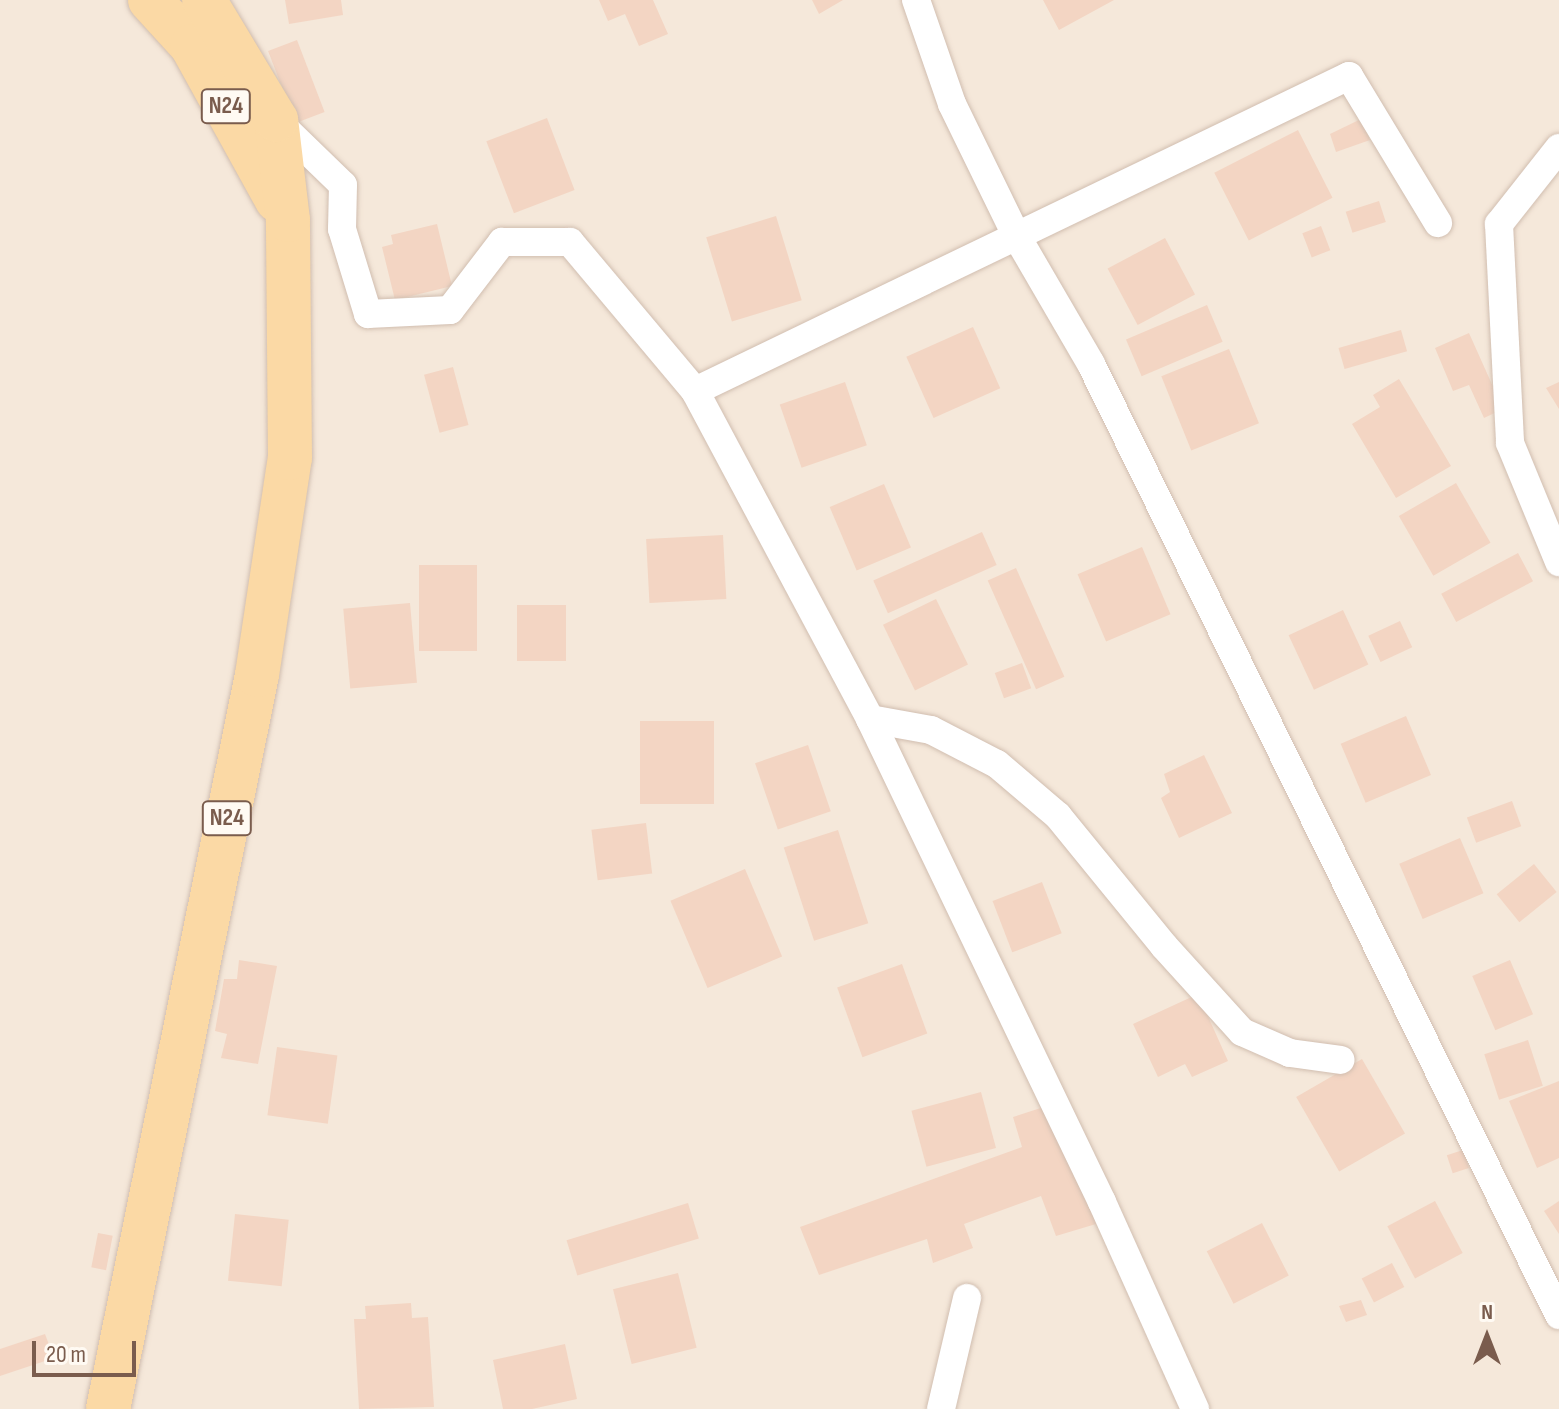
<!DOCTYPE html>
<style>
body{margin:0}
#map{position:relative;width:1559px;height:1409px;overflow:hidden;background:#fdf6ec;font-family:"Sofia Sans Condensed",sans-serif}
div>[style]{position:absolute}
.residential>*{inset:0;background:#f5e8da;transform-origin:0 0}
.building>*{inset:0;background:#f3d5c3;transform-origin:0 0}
.roads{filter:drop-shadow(0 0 2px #d1beb0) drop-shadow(0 0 2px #d1beb0)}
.minor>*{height:28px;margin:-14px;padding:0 14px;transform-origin:14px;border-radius:14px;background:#fff}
.primary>*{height:44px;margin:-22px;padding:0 22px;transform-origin:22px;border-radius:22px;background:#fbd9a5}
span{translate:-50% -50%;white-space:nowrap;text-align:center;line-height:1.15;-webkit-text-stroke:6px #fffaf3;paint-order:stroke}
.shield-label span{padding:2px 6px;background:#fffaf3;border:2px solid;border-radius:6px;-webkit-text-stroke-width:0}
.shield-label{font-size:24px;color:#7a5c4d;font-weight:700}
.north{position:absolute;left:1447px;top:1297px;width:80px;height:80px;-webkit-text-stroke:6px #fffaf3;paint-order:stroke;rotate:0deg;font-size:22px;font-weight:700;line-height:32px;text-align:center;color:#7a5c4d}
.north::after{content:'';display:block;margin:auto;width:28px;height:36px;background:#7a5c4d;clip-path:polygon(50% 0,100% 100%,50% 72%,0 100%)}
.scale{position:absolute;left:32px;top:1341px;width:104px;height:36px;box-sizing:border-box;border:4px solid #7a5c4d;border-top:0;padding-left:10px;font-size:24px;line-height:28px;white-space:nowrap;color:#7a5c4d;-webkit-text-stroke:6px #fffaf3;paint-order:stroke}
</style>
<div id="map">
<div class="residential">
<i style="left:0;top:0;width:1559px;height:1409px"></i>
</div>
<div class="building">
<i style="clip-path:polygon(285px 0,341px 0,343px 15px,289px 24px)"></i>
<i style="clip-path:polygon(599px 0,653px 0,668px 34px,639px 46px,625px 14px,608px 21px)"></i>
<i style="clip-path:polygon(812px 0,843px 0,819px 14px)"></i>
<i style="clip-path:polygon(1043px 0,1114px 0,1059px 30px)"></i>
<i style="left:297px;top:40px;width:77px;height:31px;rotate:69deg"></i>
<i style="left:547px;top:118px;width:77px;height:65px;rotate:69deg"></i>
<i style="clip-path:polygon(1361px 119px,1370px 140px,1336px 152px,1330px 134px)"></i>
<i style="left:1298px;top:130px;width:76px;height:94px;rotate:63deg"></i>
<i style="left:1379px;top:201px;width:22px;height:35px;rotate:72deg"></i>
<i style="left:776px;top:216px;width:88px;height:73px;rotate:73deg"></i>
<i style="clip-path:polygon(437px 224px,452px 286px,395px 300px,382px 247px,393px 244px,391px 235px)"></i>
<i style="left:1321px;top:226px;width:26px;height:20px;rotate:69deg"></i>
<i style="left:1165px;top:238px;width:64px;height:65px;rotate:62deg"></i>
<i style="left:1207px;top:305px;width:40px;height:88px;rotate:67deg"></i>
<i style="left:973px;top:327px;width:67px;height:73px;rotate:66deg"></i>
<i style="left:1401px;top:330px;width:22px;height:65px;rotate:74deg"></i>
<i style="clip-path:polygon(1469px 333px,1503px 409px,1484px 418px,1469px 385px,1453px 391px,1435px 348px)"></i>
<i style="left:1229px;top:349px;width:80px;height:73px;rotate:68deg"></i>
<i style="left:453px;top:367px;width:60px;height:30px;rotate:75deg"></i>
<i style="clip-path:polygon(1399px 379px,1451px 466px,1396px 498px,1352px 424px,1380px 407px,1373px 395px)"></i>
<i style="left:845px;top:382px;width:67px;height:69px;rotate:71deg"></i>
<i style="clip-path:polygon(1559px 382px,1559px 409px,1546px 388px)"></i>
<i style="left:1456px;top:483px;width:69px;height:66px;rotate:60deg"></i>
<i style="left:884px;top:484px;width:69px;height:59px;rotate:67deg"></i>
<i style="left:982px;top:532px;width:36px;height:119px;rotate:66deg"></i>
<i style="left:723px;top:535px;width:64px;height:77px;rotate:87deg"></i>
<i style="left:1142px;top:547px;width:73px;height:70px;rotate:67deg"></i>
<i style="left:1518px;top:553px;width:32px;height:87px;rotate:62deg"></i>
<i style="left:419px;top:565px;width:58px;height:86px"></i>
<i style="left:1016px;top:568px;width:119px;height:31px;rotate:66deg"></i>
<i style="left:936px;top:599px;width:73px;height:59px;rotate:64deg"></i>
<i style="left:410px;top:603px;width:80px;height:67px;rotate:85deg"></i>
<i style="left:517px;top:605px;width:49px;height:56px"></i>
<i style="left:1343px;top:610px;width:60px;height:60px;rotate:65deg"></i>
<i style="left:1400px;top:621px;width:29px;height:35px;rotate:65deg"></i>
<i style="left:1022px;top:663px;width:27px;height:29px;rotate:70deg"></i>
<i style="left:1406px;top:716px;width:64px;height:71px;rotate:67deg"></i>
<i style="left:640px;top:721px;width:74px;height:83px"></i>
<i style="left:808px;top:745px;width:70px;height:56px;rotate:71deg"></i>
<i style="clip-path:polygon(1204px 755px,1232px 813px,1179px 838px,1161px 798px,1170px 792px,1164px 774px)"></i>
<i style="left:1512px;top:801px;width:27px;height:48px;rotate:70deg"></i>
<i style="left:646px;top:823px;width:51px;height:55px;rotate:83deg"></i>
<i style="left:838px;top:830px;width:98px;height:57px;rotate:72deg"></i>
<i style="left:1460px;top:838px;width:60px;height:66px;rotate:67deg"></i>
<i style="left:1534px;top:864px;width:36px;height:48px;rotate:51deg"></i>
<i style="left:745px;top:869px;width:95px;height:81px;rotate:67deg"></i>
<i style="left:1042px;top:882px;width:55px;height:53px;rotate:69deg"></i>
<i style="clip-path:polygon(239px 960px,277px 966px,258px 1064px,221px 1058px,227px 1034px,215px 1031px,224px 979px,237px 979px)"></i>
<i style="left:1510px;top:960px;width:59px;height:41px;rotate:67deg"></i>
<i style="left:902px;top:964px;width:74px;height:69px;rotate:70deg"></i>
<i style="clip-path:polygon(1198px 994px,1228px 1061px,1192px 1077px,1185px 1064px,1158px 1077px,1133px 1024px)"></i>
<i style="left:1528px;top:1040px;width:48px;height:46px;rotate:72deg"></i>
<i style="left:277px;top:1047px;width:61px;height:69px;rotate:8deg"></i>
<i style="left:1362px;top:1059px;width:86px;height:76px;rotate:60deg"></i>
<i style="clip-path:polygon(1559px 1081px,1559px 1158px,1537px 1168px,1509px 1101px)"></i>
<i style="left:981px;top:1092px;width:58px;height:72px;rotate:75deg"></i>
<i style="clip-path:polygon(1053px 1104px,1096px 1224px,1056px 1236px,1041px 1196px,964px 1224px,973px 1248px,933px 1263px,927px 1239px,819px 1275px,800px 1227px,1022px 1147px,1013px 1117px)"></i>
<i style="left:1463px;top:1150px;width:19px;height:17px;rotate:72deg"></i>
<i style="left:1435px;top:1201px;width:59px;height:54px;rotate:62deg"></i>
<i style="clip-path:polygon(1559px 1201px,1559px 1234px,1544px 1211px)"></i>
<i style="left:688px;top:1203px;width:37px;height:127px;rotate:73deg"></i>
<i style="left:235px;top:1214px;width:54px;height:67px;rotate:6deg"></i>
<i style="left:1262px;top:1223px;width:59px;height:62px;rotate:63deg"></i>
<i style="left:98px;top:1233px;width:15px;height:35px;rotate:11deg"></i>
<i style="left:1392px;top:1263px;width:27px;height:34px;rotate:63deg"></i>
<i style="left:678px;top:1273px;width:77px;height:67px;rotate:76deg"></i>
<i style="clip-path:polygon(1361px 1300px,1367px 1315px,1346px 1322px,1339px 1306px)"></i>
<i style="clip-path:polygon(411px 1303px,412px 1318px,428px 1317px,434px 1407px,359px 1409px,354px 1319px,366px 1319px,365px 1306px)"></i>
<i style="clip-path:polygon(45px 1334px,54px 1358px,0 1376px,0 1349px)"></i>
<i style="clip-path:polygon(565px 1344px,577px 1399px,532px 1409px,503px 1409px,493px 1360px)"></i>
</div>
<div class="roads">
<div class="minor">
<i style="left:916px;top:0;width:110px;rotate:70.9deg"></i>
<i style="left:952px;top:104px;width:146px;rotate:64deg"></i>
<i style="left:1016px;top:235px;width:149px;rotate:59.8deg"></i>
<i style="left:1091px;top:364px;width:1060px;rotate:63.8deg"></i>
<i style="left:276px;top:120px;width:93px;rotate:44.1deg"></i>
<i style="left:343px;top:185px;width:44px;rotate:91.3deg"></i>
<i style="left:342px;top:229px;width:89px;rotate:73deg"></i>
<i style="left:368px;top:314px;width:82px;rotate:-2.8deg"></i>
<i style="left:450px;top:310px;width:86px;rotate:-52.6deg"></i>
<i style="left:502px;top:242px;width:68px"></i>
<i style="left:570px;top:242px;width:194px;rotate:50deg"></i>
<i style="left:695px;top:391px;width:372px;rotate:61.9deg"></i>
<i style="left:870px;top:719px;width:536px;rotate:64.34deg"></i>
<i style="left:1102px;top:1202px;width:227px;rotate:65.8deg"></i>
<i style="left:1559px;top:148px;width:97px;rotate:128.3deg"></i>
<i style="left:1499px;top:224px;width:219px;rotate:87.1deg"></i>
<i style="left:1510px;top:443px;width:129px;rotate:67.6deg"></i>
<i style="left:695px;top:391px;width:726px;rotate:-25.72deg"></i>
<i style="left:1349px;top:76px;width:172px;rotate:58.8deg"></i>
<i style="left:870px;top:719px;width:62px;rotate:10.2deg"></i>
<i style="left:931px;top:730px;width:74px;rotate:27.3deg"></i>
<i style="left:997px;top:764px;width:80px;rotate:40.4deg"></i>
<i style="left:1058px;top:816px;width:168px;rotate:50.8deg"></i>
<i style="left:1164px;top:946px;width:116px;rotate:47.8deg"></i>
<i style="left:1242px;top:1032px;width:52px;rotate:23.6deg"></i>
<i style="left:1290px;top:1053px;width:51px;rotate:7.8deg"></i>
<i style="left:941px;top:1409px;width:114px;rotate:-76.8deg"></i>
</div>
<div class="primary">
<i style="left:150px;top:0;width:62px;rotate:47.6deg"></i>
<i style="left:192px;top:46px;width:176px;rotate:61.1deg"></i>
<i style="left:108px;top:1409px;width:749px;rotate:-78.53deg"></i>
<i style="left:257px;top:675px;width:219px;rotate:-81.4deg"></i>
<i style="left:290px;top:458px;width:238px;rotate:-90.5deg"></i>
<i style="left:288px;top:220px;width:101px;rotate:-96.8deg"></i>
<i style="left:276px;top:120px;width:140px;rotate:-121deg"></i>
</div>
</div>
<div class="shield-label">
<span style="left:226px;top:106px">N24</span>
<span style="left:227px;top:818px">N24</span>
</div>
<div class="north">N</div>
<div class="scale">20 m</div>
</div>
